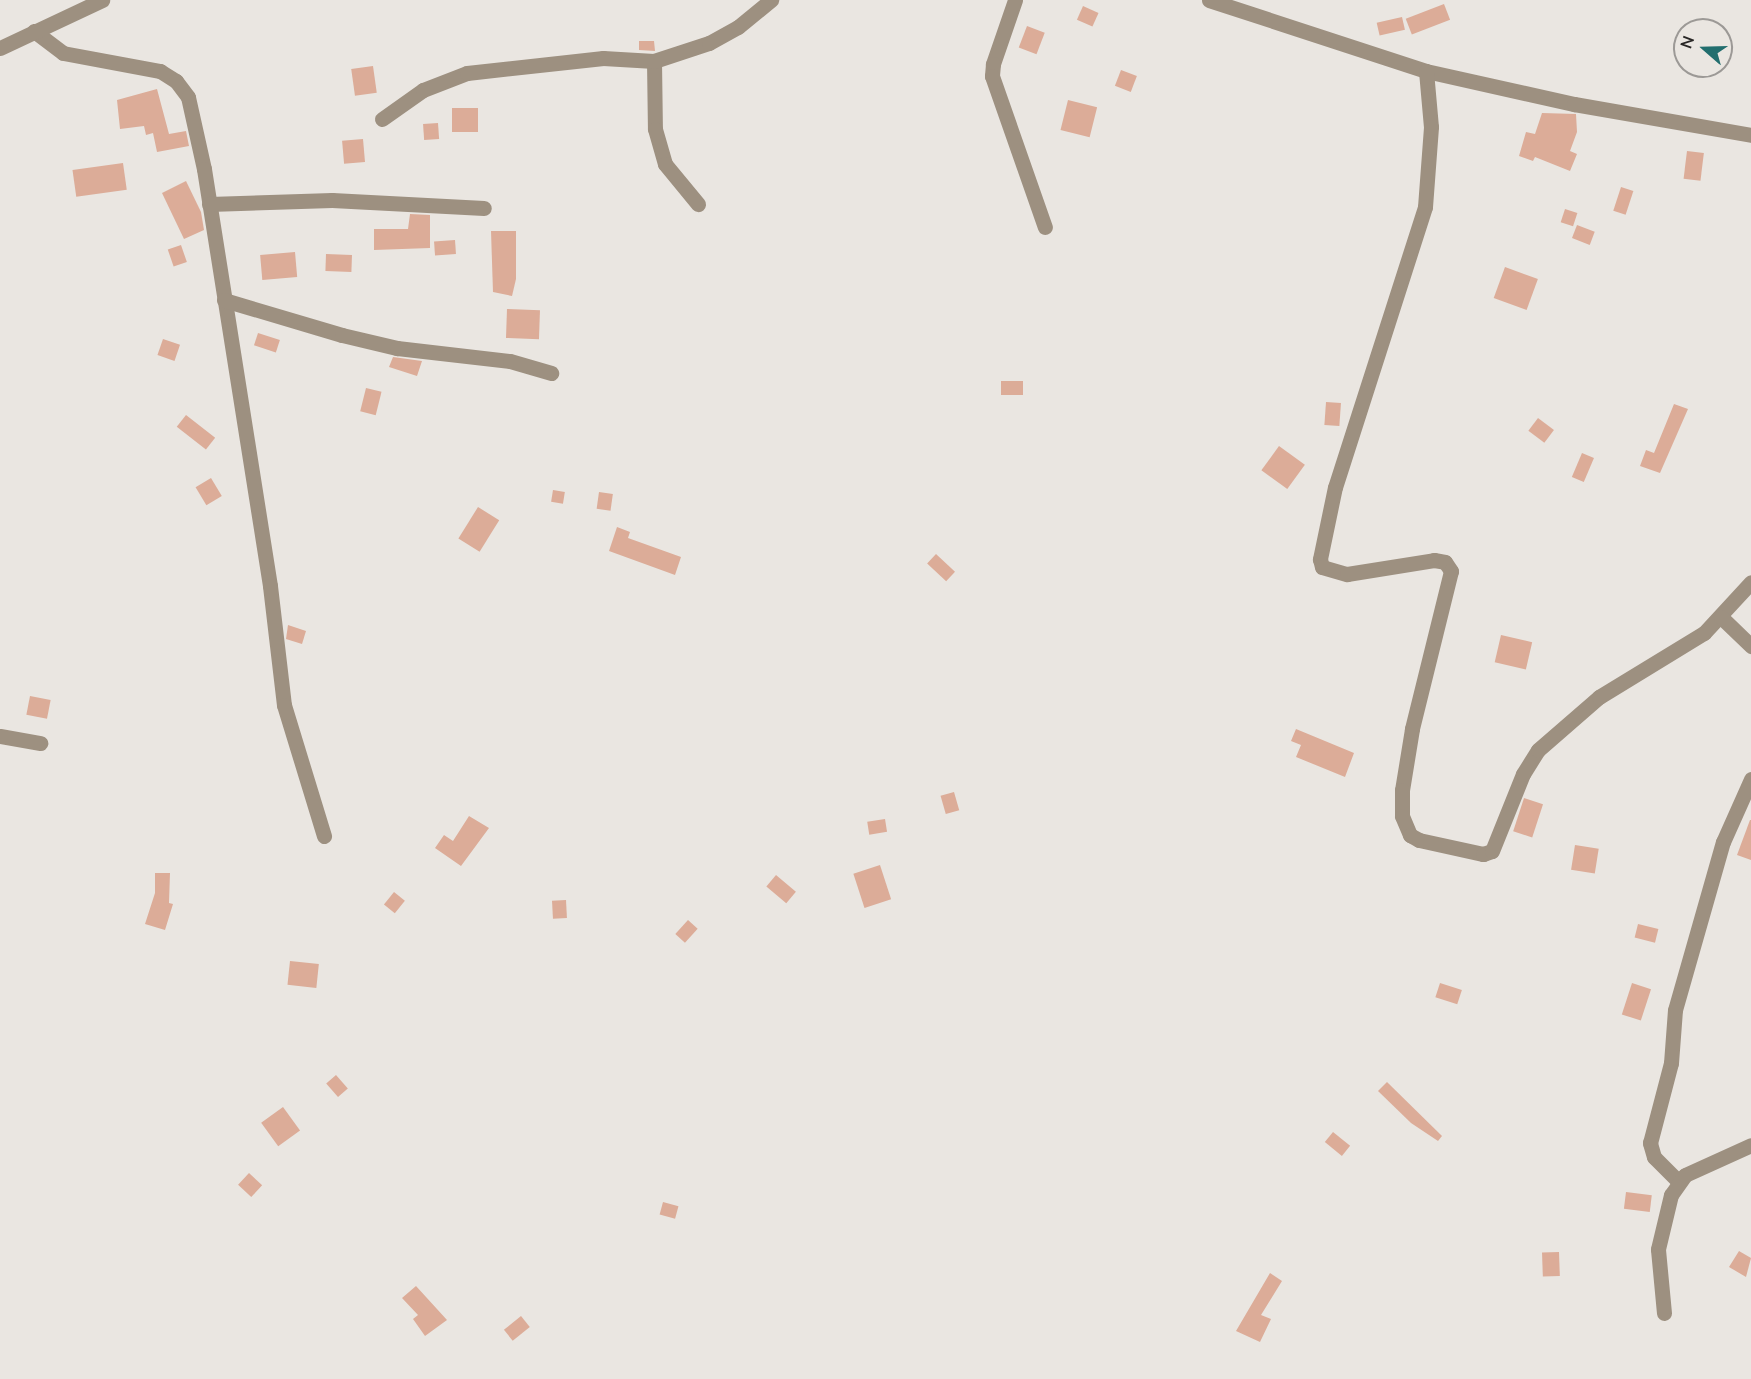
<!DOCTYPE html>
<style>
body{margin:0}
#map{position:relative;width:1751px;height:1379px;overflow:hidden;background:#eae6e1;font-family:"Nunito Sans",sans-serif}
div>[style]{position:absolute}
.building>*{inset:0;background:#dcac98;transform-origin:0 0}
.street>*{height:15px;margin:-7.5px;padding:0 7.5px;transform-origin:7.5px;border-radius:7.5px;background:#9d9080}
span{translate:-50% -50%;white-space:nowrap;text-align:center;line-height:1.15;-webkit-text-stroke:4.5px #eae6e1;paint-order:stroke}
.north{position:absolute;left:1673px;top:18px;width:60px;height:60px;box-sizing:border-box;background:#eae6e1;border:2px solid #9c9996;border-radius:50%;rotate:290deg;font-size:16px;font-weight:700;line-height:24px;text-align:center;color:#282625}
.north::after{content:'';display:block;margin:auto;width:21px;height:27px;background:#226e6e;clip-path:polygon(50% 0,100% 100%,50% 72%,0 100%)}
</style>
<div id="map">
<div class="building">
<i style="left:1444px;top:4px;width:17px;height:41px;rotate:69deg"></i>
<i style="left:1083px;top:6px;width:17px;height:15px;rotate:24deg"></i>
<i style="left:1402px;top:17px;width:13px;height:26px;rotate:77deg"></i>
<i style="left:1027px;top:26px;width:19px;height:23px;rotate:21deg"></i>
<i style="clip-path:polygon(639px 41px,654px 41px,655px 51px,639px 50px)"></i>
<i style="left:373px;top:66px;width:27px;height:22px;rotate:82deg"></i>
<i style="left:1121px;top:70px;width:17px;height:17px;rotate:21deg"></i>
<i style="clip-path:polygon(157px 89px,169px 134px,186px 131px,189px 146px,157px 152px,153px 133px,146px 135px,144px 126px,120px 129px,117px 100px)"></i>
<i style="left:1068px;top:100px;width:30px;height:31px;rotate:14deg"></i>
<i style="left:452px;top:108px;width:26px;height:24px"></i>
<i style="clip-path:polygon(1542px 113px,1576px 114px,1577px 132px,1570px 151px,1577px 154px,1570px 171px,1535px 157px,1533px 161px,1519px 156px,1526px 132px,1535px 134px)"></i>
<i style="left:438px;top:123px;width:16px;height:15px;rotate:86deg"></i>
<i style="left:363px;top:139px;width:23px;height:21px;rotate:85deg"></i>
<i style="left:1687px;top:151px;width:17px;height:28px;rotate:7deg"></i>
<i style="left:123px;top:163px;width:27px;height:51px;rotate:82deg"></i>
<i style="clip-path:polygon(186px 181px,201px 212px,204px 230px,184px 239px,162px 193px)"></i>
<i style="left:1621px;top:187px;width:13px;height:25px;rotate:18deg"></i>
<i style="left:1565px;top:209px;width:13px;height:14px;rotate:18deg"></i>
<i style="clip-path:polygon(410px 214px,430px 215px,430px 248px,374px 250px,374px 229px,408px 229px)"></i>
<i style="left:1577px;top:225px;width:19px;height:14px;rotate:21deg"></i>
<i style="clip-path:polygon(491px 231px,516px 231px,516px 279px,512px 296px,493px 292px)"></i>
<i style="left:455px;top:240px;width:14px;height:21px;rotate:86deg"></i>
<i style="left:181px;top:245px;width:18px;height:14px;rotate:71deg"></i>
<i style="left:295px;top:252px;width:25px;height:35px;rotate:85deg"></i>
<i style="left:326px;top:254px;width:26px;height:17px;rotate:2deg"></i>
<i style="left:1505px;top:267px;width:35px;height:33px;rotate:20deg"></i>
<i style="left:507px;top:309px;width:33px;height:29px;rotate:2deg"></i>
<i style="left:258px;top:333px;width:23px;height:13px;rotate:18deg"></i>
<i style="left:163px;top:339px;width:18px;height:17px;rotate:19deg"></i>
<i style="clip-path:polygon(393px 357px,422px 361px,417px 376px,389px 367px)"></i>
<i style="left:1001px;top:381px;width:22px;height:14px"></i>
<i style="left:366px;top:388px;width:16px;height:24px;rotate:14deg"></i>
<i style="left:1326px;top:402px;width:15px;height:23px;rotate:4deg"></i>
<i style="clip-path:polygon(1674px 404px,1688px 409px,1660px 473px,1640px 466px,1646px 450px,1654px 453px)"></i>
<i style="left:186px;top:415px;width:37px;height:15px;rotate:38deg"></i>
<i style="left:1538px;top:418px;width:20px;height:16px;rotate:37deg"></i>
<i style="left:1279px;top:446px;width:32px;height:30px;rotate:36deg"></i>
<i style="left:1582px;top:453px;width:13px;height:26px;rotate:23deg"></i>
<i style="left:211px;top:478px;width:21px;height:18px;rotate:59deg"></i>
<i style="left:553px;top:490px;width:12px;height:12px;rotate:9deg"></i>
<i style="left:599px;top:492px;width:14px;height:17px;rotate:8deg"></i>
<i style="left:478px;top:507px;width:25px;height:37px;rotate:32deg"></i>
<i style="clip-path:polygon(617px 527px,630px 532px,628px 538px,681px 557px,675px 575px,609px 551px)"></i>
<i style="left:936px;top:554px;width:26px;height:13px;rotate:43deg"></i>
<i style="clip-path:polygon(288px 625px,306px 631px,302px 644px,286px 639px)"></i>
<i style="left:1501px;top:635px;width:32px;height:28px;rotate:13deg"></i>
<i style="left:30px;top:696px;width:21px;height:19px;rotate:11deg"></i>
<i style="clip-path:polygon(1296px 729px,1354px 753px,1345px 777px,1296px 757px,1301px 745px,1291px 741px)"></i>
<i style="left:954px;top:792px;width:19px;height:14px;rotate:74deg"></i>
<i style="left:1524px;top:798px;width:20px;height:35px;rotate:18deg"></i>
<i style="clip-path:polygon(469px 816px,489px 828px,461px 866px,435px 848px,444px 835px,453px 841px)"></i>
<i style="left:885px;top:819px;width:13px;height:18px;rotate:81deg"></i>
<i style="clip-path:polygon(1750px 820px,1751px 820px,1751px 860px,1737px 855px)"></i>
<i style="left:1575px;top:845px;width:24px;height:25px;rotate:9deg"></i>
<i style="left:880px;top:865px;width:36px;height:28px;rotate:72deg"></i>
<i style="clip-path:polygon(155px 873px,170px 873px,169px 903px,173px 904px,165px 930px,145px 924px,155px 893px)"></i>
<i style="left:776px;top:875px;width:26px;height:15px;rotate:40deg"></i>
<i style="left:394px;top:892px;width:14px;height:16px;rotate:39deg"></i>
<i style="left:566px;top:900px;width:18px;height:14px;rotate:87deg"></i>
<i style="left:688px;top:920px;width:13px;height:19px;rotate:42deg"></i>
<i style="left:1638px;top:924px;width:21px;height:14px;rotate:14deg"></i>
<i style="left:290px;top:961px;width:29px;height:24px;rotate:6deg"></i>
<i style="left:1440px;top:983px;width:23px;height:15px;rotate:18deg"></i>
<i style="left:1632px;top:983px;width:20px;height:33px;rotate:18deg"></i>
<i style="left:336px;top:1075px;width:18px;height:13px;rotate:49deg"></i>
<i style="clip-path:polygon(1387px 1082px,1442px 1136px,1438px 1141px,1411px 1123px,1378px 1091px)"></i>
<i style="left:283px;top:1107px;width:29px;height:27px;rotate:54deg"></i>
<i style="left:1333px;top:1132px;width:22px;height:13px;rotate:39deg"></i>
<i style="left:249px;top:1173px;width:18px;height:16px;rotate:43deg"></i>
<i style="left:1626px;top:1192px;width:26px;height:17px;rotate:7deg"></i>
<i style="left:663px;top:1202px;width:16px;height:13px;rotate:15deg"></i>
<i style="clip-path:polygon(1739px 1251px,1751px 1258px,1746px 1277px,1729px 1267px)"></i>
<i style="left:1559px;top:1252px;width:24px;height:17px;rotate:88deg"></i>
<i style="clip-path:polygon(1270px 1273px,1282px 1281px,1261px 1315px,1271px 1319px,1260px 1342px,1236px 1331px)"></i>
<i style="clip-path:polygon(416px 1286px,447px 1320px,425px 1336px,413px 1319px,418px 1315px,402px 1298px)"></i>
<i style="left:521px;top:1316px;width:14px;height:22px;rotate:51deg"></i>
</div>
<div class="street">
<i style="left:1015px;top:0;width:68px;rotate:109deg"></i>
<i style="left:993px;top:64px;width:12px;rotate:95deg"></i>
<i style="left:992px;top:76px;width:160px;rotate:70.7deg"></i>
<i style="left:1209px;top:0;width:228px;rotate:18.1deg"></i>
<i style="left:1426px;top:71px;width:152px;rotate:12.6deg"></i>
<i style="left:1574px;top:104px;width:180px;rotate:9.9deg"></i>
<i style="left:34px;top:31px;width:36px;rotate:37deg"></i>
<i style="left:63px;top:53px;width:99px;rotate:10.5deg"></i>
<i style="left:160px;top:71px;width:19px;rotate:32deg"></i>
<i style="left:176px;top:81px;width:20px;rotate:53deg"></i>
<i style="left:188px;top:97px;width:74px;rotate:77.5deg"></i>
<i style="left:204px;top:169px;width:422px;rotate:81deg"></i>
<i style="left:270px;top:586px;width:120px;rotate:83.3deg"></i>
<i style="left:284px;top:705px;width:137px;rotate:73deg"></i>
<i style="left:0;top:48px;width:113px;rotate:-25.2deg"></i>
<i style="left:654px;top:61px;width:68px;rotate:89.2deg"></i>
<i style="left:655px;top:129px;width:36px;rotate:74deg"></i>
<i style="left:665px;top:164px;width:52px;rotate:50.5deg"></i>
<i style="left:1426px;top:71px;width:56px;rotate:84.9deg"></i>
<i style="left:1431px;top:127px;width:80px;rotate:94.3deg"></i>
<i style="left:1425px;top:207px;width:294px;rotate:107.8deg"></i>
<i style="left:1335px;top:487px;width:74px;rotate:101.8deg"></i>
<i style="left:1320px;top:559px;width:8px;rotate:76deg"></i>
<i style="left:1322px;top:567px;width:26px;rotate:16deg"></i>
<i style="left:1347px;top:574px;width:88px;rotate:-9.1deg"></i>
<i style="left:1434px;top:560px;width:11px;rotate:10deg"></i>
<i style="left:1445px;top:562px;width:11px;rotate:56deg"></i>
<i style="left:1451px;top:571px;width:163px;rotate:103.9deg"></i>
<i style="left:1412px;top:729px;width:62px;rotate:99.3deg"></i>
<i style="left:1402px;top:790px;width:26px;rotate:90deg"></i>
<i style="left:1402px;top:816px;width:21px;rotate:67deg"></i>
<i style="left:1410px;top:835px;width:10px;rotate:29deg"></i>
<i style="left:1419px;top:840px;width:66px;rotate:12.3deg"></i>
<i style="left:1483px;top:854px;width:9px;rotate:-18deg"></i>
<i style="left:1492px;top:851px;width:83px;rotate:-68.1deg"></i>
<i style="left:1523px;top:774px;width:28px;rotate:-58deg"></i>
<i style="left:1538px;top:750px;width:81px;rotate:-41deg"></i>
<i style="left:1599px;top:697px;width:123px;rotate:-31.4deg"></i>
<i style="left:1704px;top:633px;width:69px;rotate:-47.3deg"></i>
<i style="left:382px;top:119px;width:50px;rotate:-35.3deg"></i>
<i style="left:423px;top:90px;width:47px;rotate:-21.1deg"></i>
<i style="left:467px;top:73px;width:137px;rotate:-6.3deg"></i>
<i style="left:603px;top:58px;width:51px;rotate:3.4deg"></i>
<i style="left:654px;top:61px;width:58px;rotate:-18.1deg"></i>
<i style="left:709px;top:43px;width:33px;rotate:-29deg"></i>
<i style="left:738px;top:27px;width:43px;rotate:-39.3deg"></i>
<i style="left:209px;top:204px;width:123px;rotate:-1.9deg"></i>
<i style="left:332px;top:200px;width:152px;rotate:3deg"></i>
<i style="left:224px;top:300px;width:123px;rotate:16.5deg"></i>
<i style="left:342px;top:335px;width:57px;rotate:13.3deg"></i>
<i style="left:397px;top:348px;width:114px;rotate:6.6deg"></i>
<i style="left:510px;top:361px;width:43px;rotate:16.3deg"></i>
<i style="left:1721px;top:617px;width:42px;rotate:44deg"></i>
<i style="left:0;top:736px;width:41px;rotate:9.9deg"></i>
<i style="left:1678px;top:1181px;width:34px;rotate:-135deg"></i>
<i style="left:1654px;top:1157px;width:15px;rotate:-106deg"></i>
<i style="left:1650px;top:1143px;width:83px;rotate:-75.3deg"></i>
<i style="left:1671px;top:1063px;width:53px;rotate:-85.7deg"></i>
<i style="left:1675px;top:1010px;width:175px;rotate:-74.1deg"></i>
<i style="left:1723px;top:842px;width:69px;rotate:-66deg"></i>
<i style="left:1664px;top:1313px;width:64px;rotate:-95.4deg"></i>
<i style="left:1658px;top:1249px;width:56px;rotate:-76.5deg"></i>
<i style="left:1671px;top:1195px;width:24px;rotate:-55deg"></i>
<i style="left:1685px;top:1175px;width:72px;rotate:-24.4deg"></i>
</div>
<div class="north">N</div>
</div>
